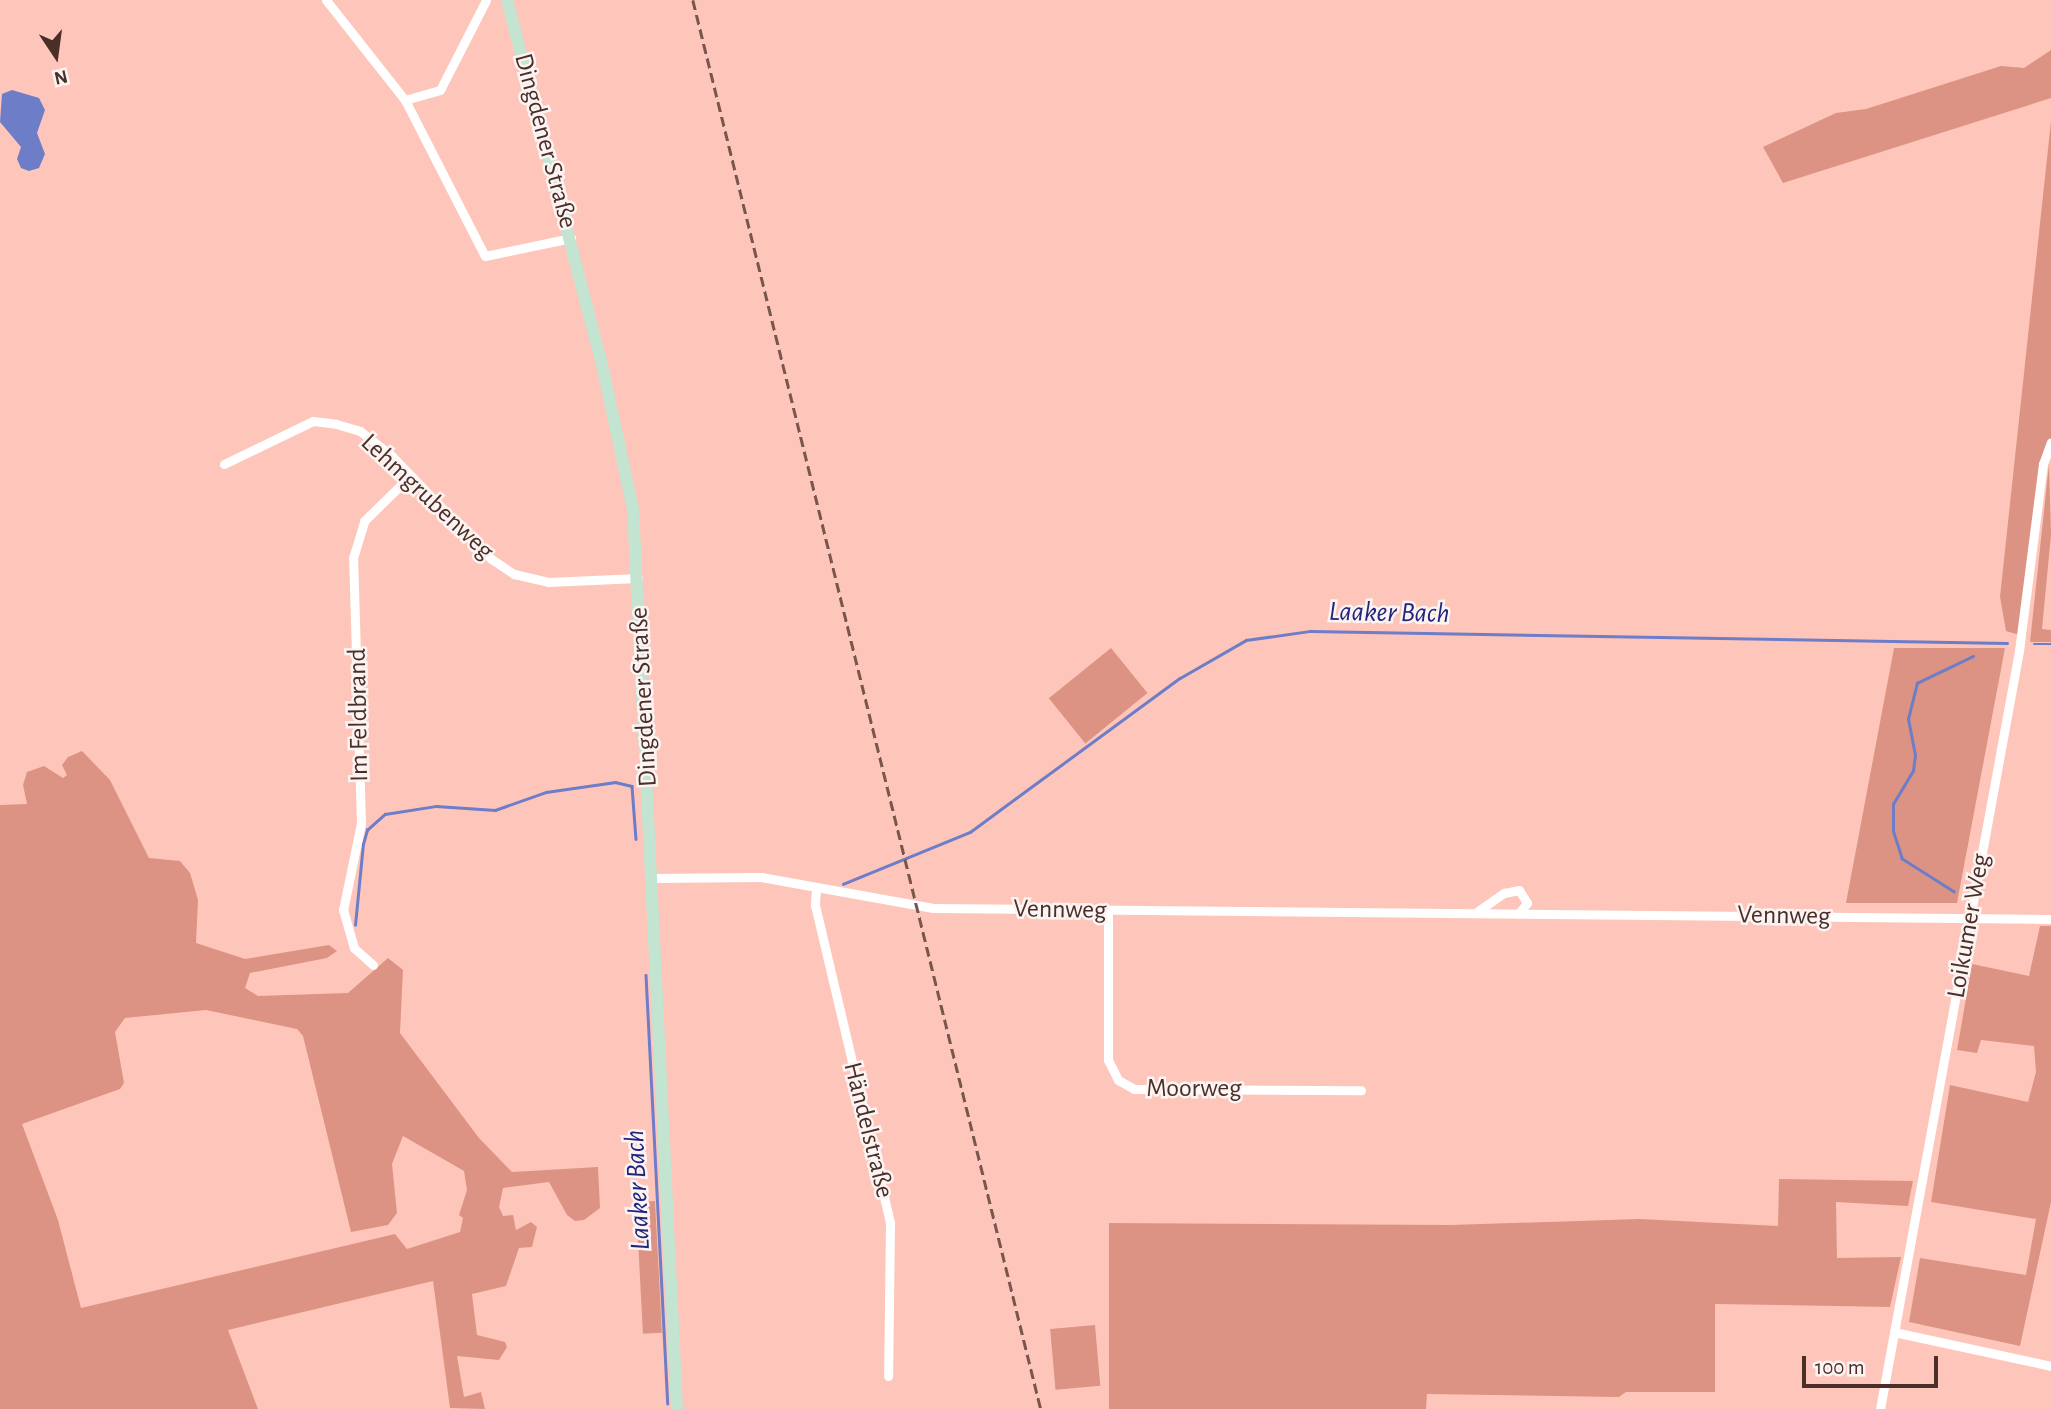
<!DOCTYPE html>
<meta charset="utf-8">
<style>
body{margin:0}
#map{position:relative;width:2051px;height:1409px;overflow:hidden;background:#fec6ba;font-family:"Alegreya Sans",sans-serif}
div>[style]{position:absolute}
.green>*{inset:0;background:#dd9383;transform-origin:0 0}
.water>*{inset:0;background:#6d7dc8}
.stream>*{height:2.5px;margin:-1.25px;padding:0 1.25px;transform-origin:1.25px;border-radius:1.25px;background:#6d7dc8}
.street>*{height:9px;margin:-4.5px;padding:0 4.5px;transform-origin:4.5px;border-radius:4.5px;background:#fff}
.secondary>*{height:12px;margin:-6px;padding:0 6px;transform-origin:6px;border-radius:6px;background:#c2e4d0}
.rail>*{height:2.5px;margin-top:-1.25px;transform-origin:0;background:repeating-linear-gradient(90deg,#78564e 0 10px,transparent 0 15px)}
span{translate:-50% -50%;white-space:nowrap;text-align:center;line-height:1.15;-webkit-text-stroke:5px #fcf4f3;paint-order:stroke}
.street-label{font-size:26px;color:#4a2f29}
.water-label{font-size:28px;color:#21257d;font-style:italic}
.north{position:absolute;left:21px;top:21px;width:70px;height:70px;-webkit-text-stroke:5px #fcf4f3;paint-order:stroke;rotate:167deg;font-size:19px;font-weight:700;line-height:28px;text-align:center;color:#4a2f29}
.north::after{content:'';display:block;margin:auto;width:24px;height:32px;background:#4a2f29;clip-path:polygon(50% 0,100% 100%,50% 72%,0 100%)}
.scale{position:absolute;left:1802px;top:1356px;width:136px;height:32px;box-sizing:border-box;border:4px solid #4a2f29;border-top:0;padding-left:9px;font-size:21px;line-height:24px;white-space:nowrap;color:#4a2f29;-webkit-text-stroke:5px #fcf4f3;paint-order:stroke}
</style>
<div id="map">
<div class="green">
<i style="clip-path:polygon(2051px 50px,2051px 98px,1783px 183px,1763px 147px,1836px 113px,1866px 109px,2001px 66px,2024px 68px)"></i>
<i style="clip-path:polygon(2051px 121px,2051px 440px,2044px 463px,2026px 637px,2006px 631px,2000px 597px)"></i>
<i style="clip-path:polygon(2049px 464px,2051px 535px,2042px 629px,2051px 630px,2051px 642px,2030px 642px)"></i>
<i style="left:1111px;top:648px;width:58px;height:80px;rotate:51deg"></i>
<i style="clip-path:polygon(1894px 648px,2005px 648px,1957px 903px,1846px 903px)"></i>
<i style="clip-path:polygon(evenodd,82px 751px,110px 780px,149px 858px,180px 861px,190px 873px,198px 900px,196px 943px,245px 959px,329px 945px,337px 951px,327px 958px,250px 973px,245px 988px,258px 996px,348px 993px,388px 958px,403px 970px,400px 1033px,479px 1138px,512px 1172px,598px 1167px,600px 1208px,584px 1220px,575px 1221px,567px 1215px,549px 1182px,503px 1188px,499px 1207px,503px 1216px,513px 1215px,516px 1230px,531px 1222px,537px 1227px,532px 1247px,519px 1248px,506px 1286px,472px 1294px,477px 1335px,505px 1342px,507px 1347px,499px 1360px,457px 1356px,464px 1397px,481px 1392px,485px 1409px,450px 1408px,433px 1281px,228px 1330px,258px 1409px,0 1409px,0 805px,27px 804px,23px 785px,27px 772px,44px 766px,63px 778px,67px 775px,62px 765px,68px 757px,82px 751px,206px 1010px,297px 1029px,303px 1036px,351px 1232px,388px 1225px,397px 1213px,392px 1164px,403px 1136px,464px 1171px,467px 1190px,459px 1215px,463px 1218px,460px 1232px,407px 1249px,395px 1234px,81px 1308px,58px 1220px,22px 1124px,120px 1089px,124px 1083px,115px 1032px,125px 1018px,206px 1010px)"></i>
<i style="clip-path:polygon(2040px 926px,2051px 926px,2051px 1202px,2020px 1346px,1909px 1322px,1920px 1258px,2026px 1275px,2036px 1219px,1931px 1202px,1950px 1085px,2028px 1102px,2036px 1072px,2034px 1046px,1981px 1040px,1977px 1053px,1957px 1050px,1972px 964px,2029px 976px)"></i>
<i style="clip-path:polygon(1779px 1179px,1913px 1181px,1908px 1206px,1836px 1202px,1837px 1258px,1901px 1257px,1890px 1307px,1715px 1304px,1715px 1392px,1626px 1392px,1619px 1397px,1427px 1394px,1426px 1409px,1109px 1409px,1109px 1223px,1451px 1225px,1640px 1219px,1778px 1226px)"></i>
<i style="left:655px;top:1201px;width:132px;height:19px;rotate:87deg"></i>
<i style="left:1095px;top:1325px;width:61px;height:45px;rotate:85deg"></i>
</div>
<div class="water">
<i style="clip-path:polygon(12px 90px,39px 98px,45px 110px,37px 133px,45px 154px,39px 168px,29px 171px,21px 168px,17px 159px,21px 147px,0 122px,2px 94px)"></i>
</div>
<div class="stream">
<i style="left:2034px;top:644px;width:17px"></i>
<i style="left:843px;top:884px;width:137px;rotate:-22.3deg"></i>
<i style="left:970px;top:832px;width:260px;rotate:-36.3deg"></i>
<i style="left:1180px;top:678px;width:76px;rotate:-29.9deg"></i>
<i style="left:1246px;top:640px;width:65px;rotate:-8deg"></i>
<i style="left:1310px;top:631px;width:697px;rotate:0.99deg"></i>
<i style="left:1954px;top:892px;width:62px;rotate:-147.6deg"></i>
<i style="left:1902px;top:859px;width:29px;rotate:-108deg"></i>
<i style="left:1893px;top:831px;width:27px;rotate:-90deg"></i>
<i style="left:1893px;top:804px;width:39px;rotate:-59deg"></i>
<i style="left:1913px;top:771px;width:16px;rotate:-83deg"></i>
<i style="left:1915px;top:755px;width:37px;rotate:-101deg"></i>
<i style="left:1908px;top:719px;width:37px;rotate:-76deg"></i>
<i style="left:1917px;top:683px;width:62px;rotate:-25.7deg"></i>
<i style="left:355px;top:925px;width:81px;rotate:-84.4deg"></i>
<i style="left:363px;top:844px;width:15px;rotate:-74deg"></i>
<i style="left:367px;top:830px;width:24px;rotate:-42deg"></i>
<i style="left:385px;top:814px;width:52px;rotate:-8.9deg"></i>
<i style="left:436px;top:806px;width:59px;rotate:3.9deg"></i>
<i style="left:495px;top:810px;width:54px;rotate:-19.4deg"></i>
<i style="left:546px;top:792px;width:70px;rotate:-8.2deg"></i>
<i style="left:615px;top:782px;width:17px;rotate:13deg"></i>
<i style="left:632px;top:786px;width:53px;rotate:85.7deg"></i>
<i style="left:646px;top:975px;width:429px;rotate:87.1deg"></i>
</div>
<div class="street">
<i style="left:326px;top:0;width:127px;rotate:51.7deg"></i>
<i style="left:405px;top:100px;width:175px;rotate:62.9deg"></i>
<i style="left:485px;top:256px;width:88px;rotate:-11.8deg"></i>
<i style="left:405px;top:100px;width:36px;rotate:-16deg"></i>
<i style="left:440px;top:90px;width:101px;rotate:-62.9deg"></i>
<i style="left:224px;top:464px;width:99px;rotate:-25.8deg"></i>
<i style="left:313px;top:421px;width:23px;rotate:7deg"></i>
<i style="left:336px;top:424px;width:25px;rotate:16deg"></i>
<i style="left:360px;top:431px;width:39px;rotate:38deg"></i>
<i style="left:391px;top:455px;width:143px;rotate:46.1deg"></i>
<i style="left:490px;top:558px;width:29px;rotate:34deg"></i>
<i style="left:514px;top:574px;width:35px;rotate:13deg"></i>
<i style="left:548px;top:582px;width:90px;rotate:-2.5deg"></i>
<i style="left:652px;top:878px;width:109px;rotate:-0.5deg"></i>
<i style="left:761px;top:877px;width:175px;rotate:10.2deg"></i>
<i style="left:933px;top:908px;width:1118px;rotate:0.56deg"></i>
<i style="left:816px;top:889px;width:16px;rotate:94deg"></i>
<i style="left:815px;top:905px;width:327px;rotate:76.7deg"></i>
<i style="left:890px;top:1223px;width:153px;rotate:90.7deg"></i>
<i style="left:1108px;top:911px;width:149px;rotate:90deg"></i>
<i style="left:1108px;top:1060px;width:22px;rotate:63deg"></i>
<i style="left:1118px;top:1080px;width:18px;rotate:29deg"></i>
<i style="left:1134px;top:1089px;width:227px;rotate:0.3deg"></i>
<i style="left:1478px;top:911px;width:32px;rotate:-35deg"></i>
<i style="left:1504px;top:893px;width:15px;rotate:-11deg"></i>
<i style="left:1519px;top:890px;width:15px;rotate:58deg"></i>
<i style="left:1527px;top:903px;width:14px;rotate:129deg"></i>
<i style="left:373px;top:965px;width:25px;rotate:-138deg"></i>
<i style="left:354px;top:948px;width:40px;rotate:-106deg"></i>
<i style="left:343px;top:910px;width:89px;rotate:-78.3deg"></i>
<i style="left:361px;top:823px;width:265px;rotate:-91.7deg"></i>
<i style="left:353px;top:558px;width:39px;rotate:-73deg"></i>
<i style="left:364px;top:521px;width:64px;rotate:-44.4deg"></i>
<i style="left:1894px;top:1332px;width:161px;rotate:12.2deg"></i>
<i style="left:1880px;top:1409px;width:771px;rotate:-79.61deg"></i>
<i style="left:2019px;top:651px;width:189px;rotate:-82.7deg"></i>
<i style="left:2043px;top:464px;width:23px;rotate:-70deg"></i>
</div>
<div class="secondary">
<i style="left:507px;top:0;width:372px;rotate:75.4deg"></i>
<i style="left:601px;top:360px;width:152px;rotate:77.9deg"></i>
<i style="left:633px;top:509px;width:901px;rotate:87.2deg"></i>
</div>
<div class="rail">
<i style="left:693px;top:0;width:1451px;rotate:76.13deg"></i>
</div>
<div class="street-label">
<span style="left:545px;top:141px;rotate:75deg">Dingdener Straße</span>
<span style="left:427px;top:497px;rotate:43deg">Lehmgrubenweg</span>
<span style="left:644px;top:697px;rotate:-93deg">Dingdener Straße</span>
<span style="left:359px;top:715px;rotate:-91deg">Im Feldbrand</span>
<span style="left:1060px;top:910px;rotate:1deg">Vennweg</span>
<span style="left:1784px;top:916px;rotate:1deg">Vennweg</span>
<span style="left:1969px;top:926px;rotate:-80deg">Loikumer Weg</span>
<span style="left:1194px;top:1089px">Moorweg</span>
<span style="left:868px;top:1130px;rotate:76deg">Händelstraße</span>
</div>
<div class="water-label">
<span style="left:1389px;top:613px;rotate:1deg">Laaker Bach</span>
<span style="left:638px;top:1190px;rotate:-93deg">Laaker Bach</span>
</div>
<div class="north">N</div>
<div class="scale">100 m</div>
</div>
